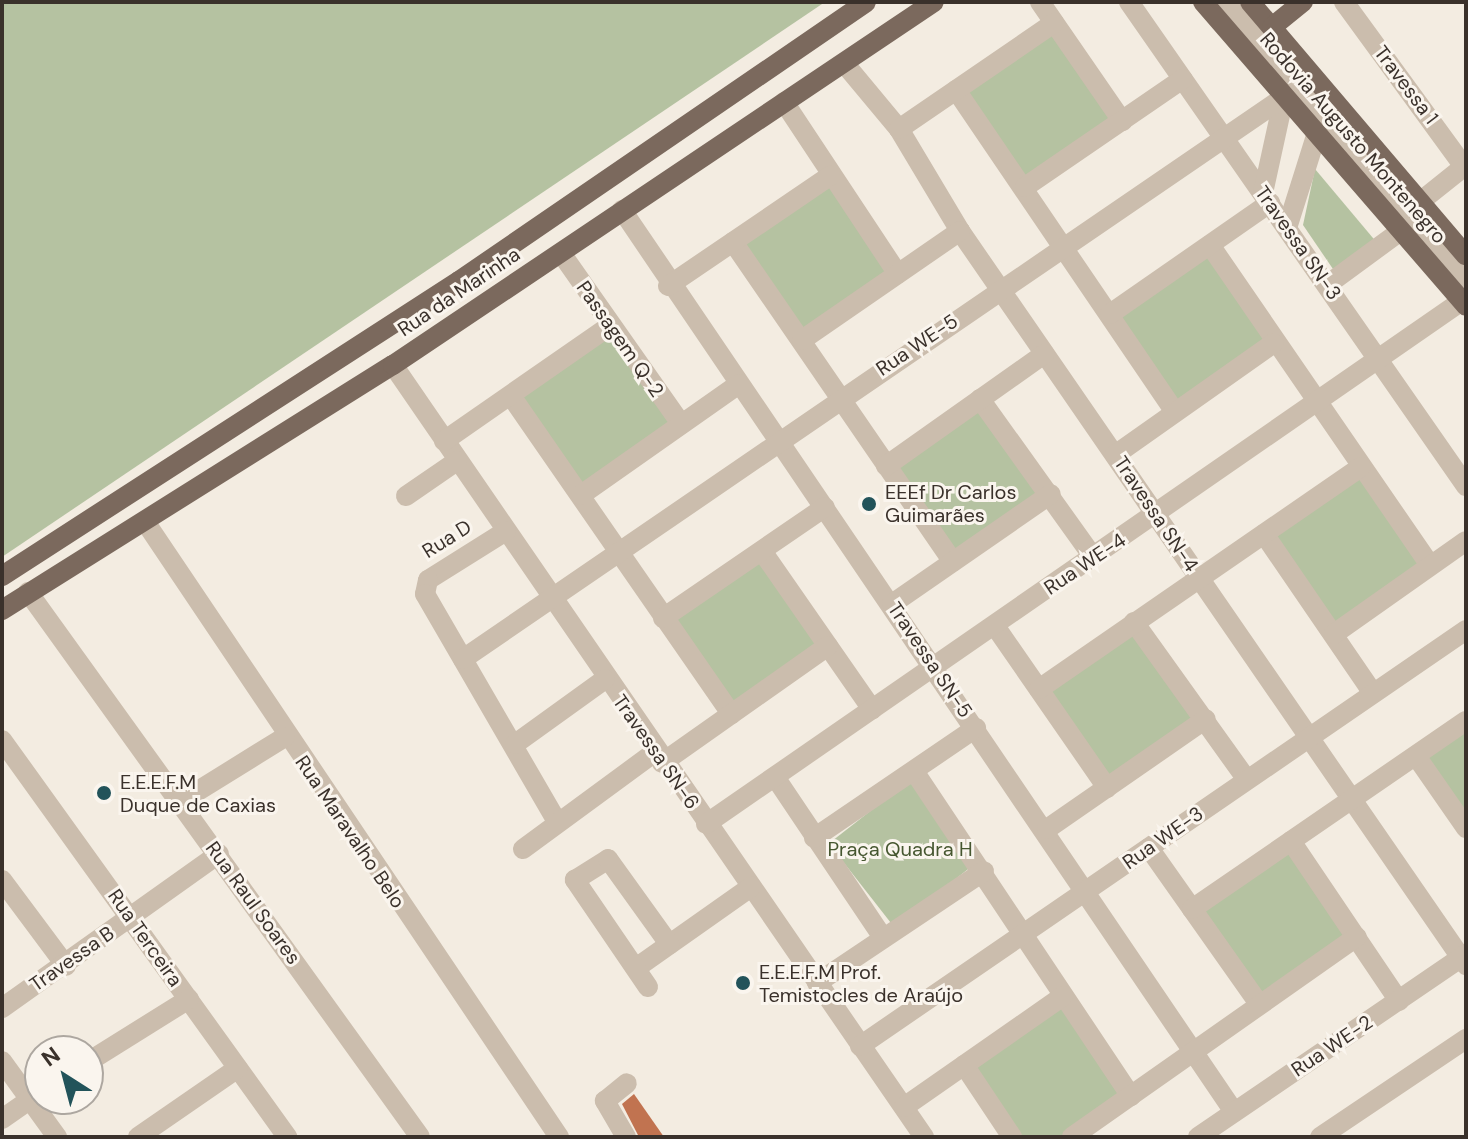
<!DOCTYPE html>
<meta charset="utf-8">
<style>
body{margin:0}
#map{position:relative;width:1468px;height:1139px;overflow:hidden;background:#f3ece1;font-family:"DM Sans",sans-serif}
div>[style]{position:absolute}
.green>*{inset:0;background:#b5c2a1;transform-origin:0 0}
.building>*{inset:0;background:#c17350}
.minor>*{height:20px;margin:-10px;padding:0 10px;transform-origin:10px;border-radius:10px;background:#cbbdad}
.major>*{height:20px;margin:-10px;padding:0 10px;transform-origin:10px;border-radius:10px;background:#7b695d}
.dots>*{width:22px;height:22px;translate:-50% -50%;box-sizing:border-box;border:4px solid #faf5ee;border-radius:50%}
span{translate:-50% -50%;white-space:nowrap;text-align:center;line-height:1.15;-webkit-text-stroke:6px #faf5ee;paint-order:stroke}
.street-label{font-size:20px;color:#3a312b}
.poi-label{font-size:20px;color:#3a312b}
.left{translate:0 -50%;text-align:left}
.park-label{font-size:20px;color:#465730}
.frame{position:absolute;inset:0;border:4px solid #3a312b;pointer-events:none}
.north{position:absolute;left:24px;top:1035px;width:80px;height:80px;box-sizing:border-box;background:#faf5ee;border:2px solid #ada7a0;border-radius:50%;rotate:324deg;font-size:22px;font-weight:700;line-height:32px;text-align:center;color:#3a312b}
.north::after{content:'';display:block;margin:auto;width:28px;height:36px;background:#22535a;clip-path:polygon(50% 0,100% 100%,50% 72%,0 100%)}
</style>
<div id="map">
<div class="green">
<i style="clip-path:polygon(2px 2px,825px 2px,2px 557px)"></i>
<i style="left:1054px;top:23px;width:119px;height:119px;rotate:55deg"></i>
<i style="clip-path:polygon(1315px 169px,1378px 244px,1333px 269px,1303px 225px)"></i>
<i style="left:830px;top:176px;width:119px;height:117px;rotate:55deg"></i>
<i style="left:1210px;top:245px;width:117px;height:121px;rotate:57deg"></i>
<i style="left:608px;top:327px;width:121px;height:119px;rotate:53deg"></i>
<i style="left:980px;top:399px;width:119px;height:115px;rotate:53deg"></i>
<i style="left:1361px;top:467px;width:120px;height:118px;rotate:55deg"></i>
<i style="left:762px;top:551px;width:116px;height:120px;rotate:55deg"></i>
<i style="left:1134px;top:622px;width:121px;height:116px;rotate:53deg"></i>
<i style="clip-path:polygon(1466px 721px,1466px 828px,1416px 756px)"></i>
<i style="left:910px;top:780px;width:106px;height:103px;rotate:52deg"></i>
<i style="left:1291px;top:841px;width:116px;height:120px;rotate:55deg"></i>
<i style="clip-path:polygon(1063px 996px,1131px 1096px,1072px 1137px,1012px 1137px,964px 1065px)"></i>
</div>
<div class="building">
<i style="clip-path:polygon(634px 1094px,664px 1137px,639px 1137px,622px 1104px)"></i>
</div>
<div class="minor">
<i style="left:1040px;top:2px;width:145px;rotate:55.4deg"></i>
<i style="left:1129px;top:2px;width:590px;rotate:55.15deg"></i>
<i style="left:1225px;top:2px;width:369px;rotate:49.2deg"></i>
<i style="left:1344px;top:2px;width:207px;rotate:53.9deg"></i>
<i style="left:844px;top:63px;width:86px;rotate:50.2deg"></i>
<i style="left:899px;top:129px;width:119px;rotate:59.1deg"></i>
<i style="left:960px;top:231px;width:892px;rotate:55.42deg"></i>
<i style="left:956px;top:90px;width:389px;rotate:55.8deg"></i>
<i style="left:784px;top:102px;width:206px;rotate:56.5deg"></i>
<i style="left:899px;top:129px;width:188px;rotate:-34.4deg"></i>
<i style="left:1025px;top:187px;width:191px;rotate:-34.4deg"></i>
<i style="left:1263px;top:193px;width:98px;rotate:-77.7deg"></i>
<i style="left:1421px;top:201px;width:58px;rotate:-38.7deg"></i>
<i style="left:622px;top:210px;width:1090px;rotate:55.84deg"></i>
<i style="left:1287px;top:228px;width:100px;rotate:-72.5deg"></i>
<i style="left:733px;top:242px;width:388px;rotate:55.5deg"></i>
<i style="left:1210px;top:245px;width:388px;rotate:55.5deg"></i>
<i style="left:561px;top:253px;width:209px;rotate:54.9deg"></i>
<i style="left:1327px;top:285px;width:93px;rotate:-36.3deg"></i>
<i style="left:668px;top:286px;width:196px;rotate:-34.2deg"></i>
<i style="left:1110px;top:314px;width:195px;rotate:-34.8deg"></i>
<i style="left:802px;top:340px;width:192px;rotate:-34.6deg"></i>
<i style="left:393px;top:365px;width:937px;rotate:55.48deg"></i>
<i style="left:511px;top:396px;width:387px;rotate:55.3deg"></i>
<i style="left:980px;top:399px;width:194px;rotate:54.4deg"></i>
<i style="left:444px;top:441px;width:200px;rotate:-34.8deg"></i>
<i style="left:1115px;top:455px;width:194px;rotate:-35.2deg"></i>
<i style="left:886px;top:466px;width:194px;rotate:-35.3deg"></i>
<i style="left:581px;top:495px;width:193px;rotate:-35.1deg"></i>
<i style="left:406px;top:496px;width:62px;rotate:-34.5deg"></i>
<i style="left:146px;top:523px;width:740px;rotate:56.07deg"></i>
<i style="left:506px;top:531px;width:92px;rotate:147.9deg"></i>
<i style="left:428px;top:580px;width:14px;rotate:102deg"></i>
<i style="left:425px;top:594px;width:261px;rotate:59.9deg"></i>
<i style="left:1264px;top:534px;width:193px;rotate:55.6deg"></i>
<i style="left:762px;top:551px;width:193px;rotate:55.2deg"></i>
<i style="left:28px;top:592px;width:671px;rotate:54.27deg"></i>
<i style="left:892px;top:604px;width:193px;rotate:-34.7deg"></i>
<i style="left:663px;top:618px;width:196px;rotate:-34.4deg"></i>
<i style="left:1134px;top:622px;width:194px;rotate:54.4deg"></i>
<i style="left:995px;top:626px;width:197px;rotate:55.3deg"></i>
<i style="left:1334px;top:634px;width:161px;rotate:-35.2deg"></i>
<i style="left:463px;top:659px;width:995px;rotate:-34.39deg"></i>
<i style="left:1039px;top:689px;width:391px;rotate:-34.6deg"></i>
<i style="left:2px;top:740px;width:489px;rotate:54.3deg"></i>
<i style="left:515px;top:744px;width:111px;rotate:-35.8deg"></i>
<i style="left:1416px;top:756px;width:88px;rotate:55.2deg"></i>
<i style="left:662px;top:763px;width:203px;rotate:-35.2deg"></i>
<i style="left:914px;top:771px;width:391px;rotate:56.3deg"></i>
<i style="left:775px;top:777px;width:194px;rotate:56.1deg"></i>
<i style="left:180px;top:802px;width:123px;rotate:-31.8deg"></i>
<i style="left:706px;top:824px;width:919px;rotate:-34.68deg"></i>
<i style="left:1047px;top:829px;width:193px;rotate:-34.7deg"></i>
<i style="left:814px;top:838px;width:196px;rotate:-34.2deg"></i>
<i style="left:1291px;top:841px;width:193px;rotate:56deg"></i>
<i style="left:1149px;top:848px;width:191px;rotate:54.8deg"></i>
<i style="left:523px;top:849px;width:164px;rotate:-36.3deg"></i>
<i style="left:2px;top:880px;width:107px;rotate:53.3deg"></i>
<i style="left:1192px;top:909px;width:332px;rotate:-34.5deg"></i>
<i style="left:636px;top:968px;width:141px;rotate:-35.2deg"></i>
<i style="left:817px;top:983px;width:201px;rotate:-33.8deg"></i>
<i style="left:648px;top:987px;width:130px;rotate:-124.3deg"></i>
<i style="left:575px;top:880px;width:39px;rotate:-32deg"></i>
<i style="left:608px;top:859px;width:105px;rotate:54.3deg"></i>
<i style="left:2px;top:1008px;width:266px;rotate:-35.4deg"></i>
<i style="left:860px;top:1046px;width:735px;rotate:-34.47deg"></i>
<i style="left:2px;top:1061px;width:94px;rotate:54.1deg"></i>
<i style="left:88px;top:1062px;width:119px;rotate:-32deg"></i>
<i style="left:964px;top:1065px;width:87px;rotate:56.3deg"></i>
<i style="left:904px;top:1107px;width:194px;rotate:-34.9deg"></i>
<i style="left:2px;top:1119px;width:44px;rotate:-34.8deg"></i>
<i style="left:138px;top:1137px;width:121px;rotate:-34.6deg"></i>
<i style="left:626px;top:1137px;width:42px;rotate:-120.3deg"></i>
<i style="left:605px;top:1101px;width:28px;rotate:-39deg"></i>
<i style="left:1072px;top:1137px;width:348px;rotate:-35.1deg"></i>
<i style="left:1198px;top:1137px;width:325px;rotate:-34.3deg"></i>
<i style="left:1320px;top:1137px;width:176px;rotate:-33.9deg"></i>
</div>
<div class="major">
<i style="left:1203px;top:2px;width:402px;rotate:49.1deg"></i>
<i style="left:1250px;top:2px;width:333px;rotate:49.6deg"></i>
<i style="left:1272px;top:27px;width:40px;rotate:-39deg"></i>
<i style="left:2px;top:576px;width:544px;rotate:-32.84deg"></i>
<i style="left:459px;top:281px;width:493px;rotate:-34.4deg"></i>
<i style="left:2px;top:610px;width:461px;rotate:-32.1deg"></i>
<i style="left:393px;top:365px;width:651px;rotate:-33.86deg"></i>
</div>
<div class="dots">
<i style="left:869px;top:504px;background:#22535a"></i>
<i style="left:104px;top:793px;background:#22535a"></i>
<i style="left:743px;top:983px;background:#22535a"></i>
</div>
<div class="street-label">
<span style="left:1406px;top:85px;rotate:53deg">Travessa 1</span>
<span style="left:1353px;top:138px;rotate:49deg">Rodovia Augusto Montenegro</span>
<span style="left:1298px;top:243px;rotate:55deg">Travessa SN-3</span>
<span style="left:459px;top:292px;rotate:-34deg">Rua da Marinha</span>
<span style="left:620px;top:339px;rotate:55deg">Passagem Q-2</span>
<span style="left:917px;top:345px;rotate:-34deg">Rua WE-5</span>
<span style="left:1156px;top:514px;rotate:56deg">Travessa SN-4</span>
<span style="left:447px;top:539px;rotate:-32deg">Rua D</span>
<span style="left:1085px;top:564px;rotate:-34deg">Rua WE-4</span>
<span style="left:930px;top:660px;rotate:56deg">Travessa SN-5</span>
<span style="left:656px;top:752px;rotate:55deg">Travessa SN-6</span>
<span style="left:350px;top:832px;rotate:56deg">Rua Maravalho Belo</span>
<span style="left:1163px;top:838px;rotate:-35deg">Rua WE-3</span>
<span style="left:253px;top:903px;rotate:54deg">Rua Raul Soares</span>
<span style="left:145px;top:938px;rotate:55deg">Rua Terceira</span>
<span style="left:72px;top:959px;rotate:-35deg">Travessa B</span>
<span style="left:1332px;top:1046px;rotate:-34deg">Rua WE-2</span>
</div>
<div class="poi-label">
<span class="left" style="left:885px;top:504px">EEEf Dr Carlos<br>Guimarães</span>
<span class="left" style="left:120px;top:794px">E.E.E.F.M<br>Duque de Caxias</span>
<span class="left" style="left:759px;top:984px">E.E.E.F.M Prof.<br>Temistocles de Araújo</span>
</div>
<div class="park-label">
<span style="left:900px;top:849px">Praça Quadra H</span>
</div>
<div class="frame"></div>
<div class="north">N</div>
</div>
